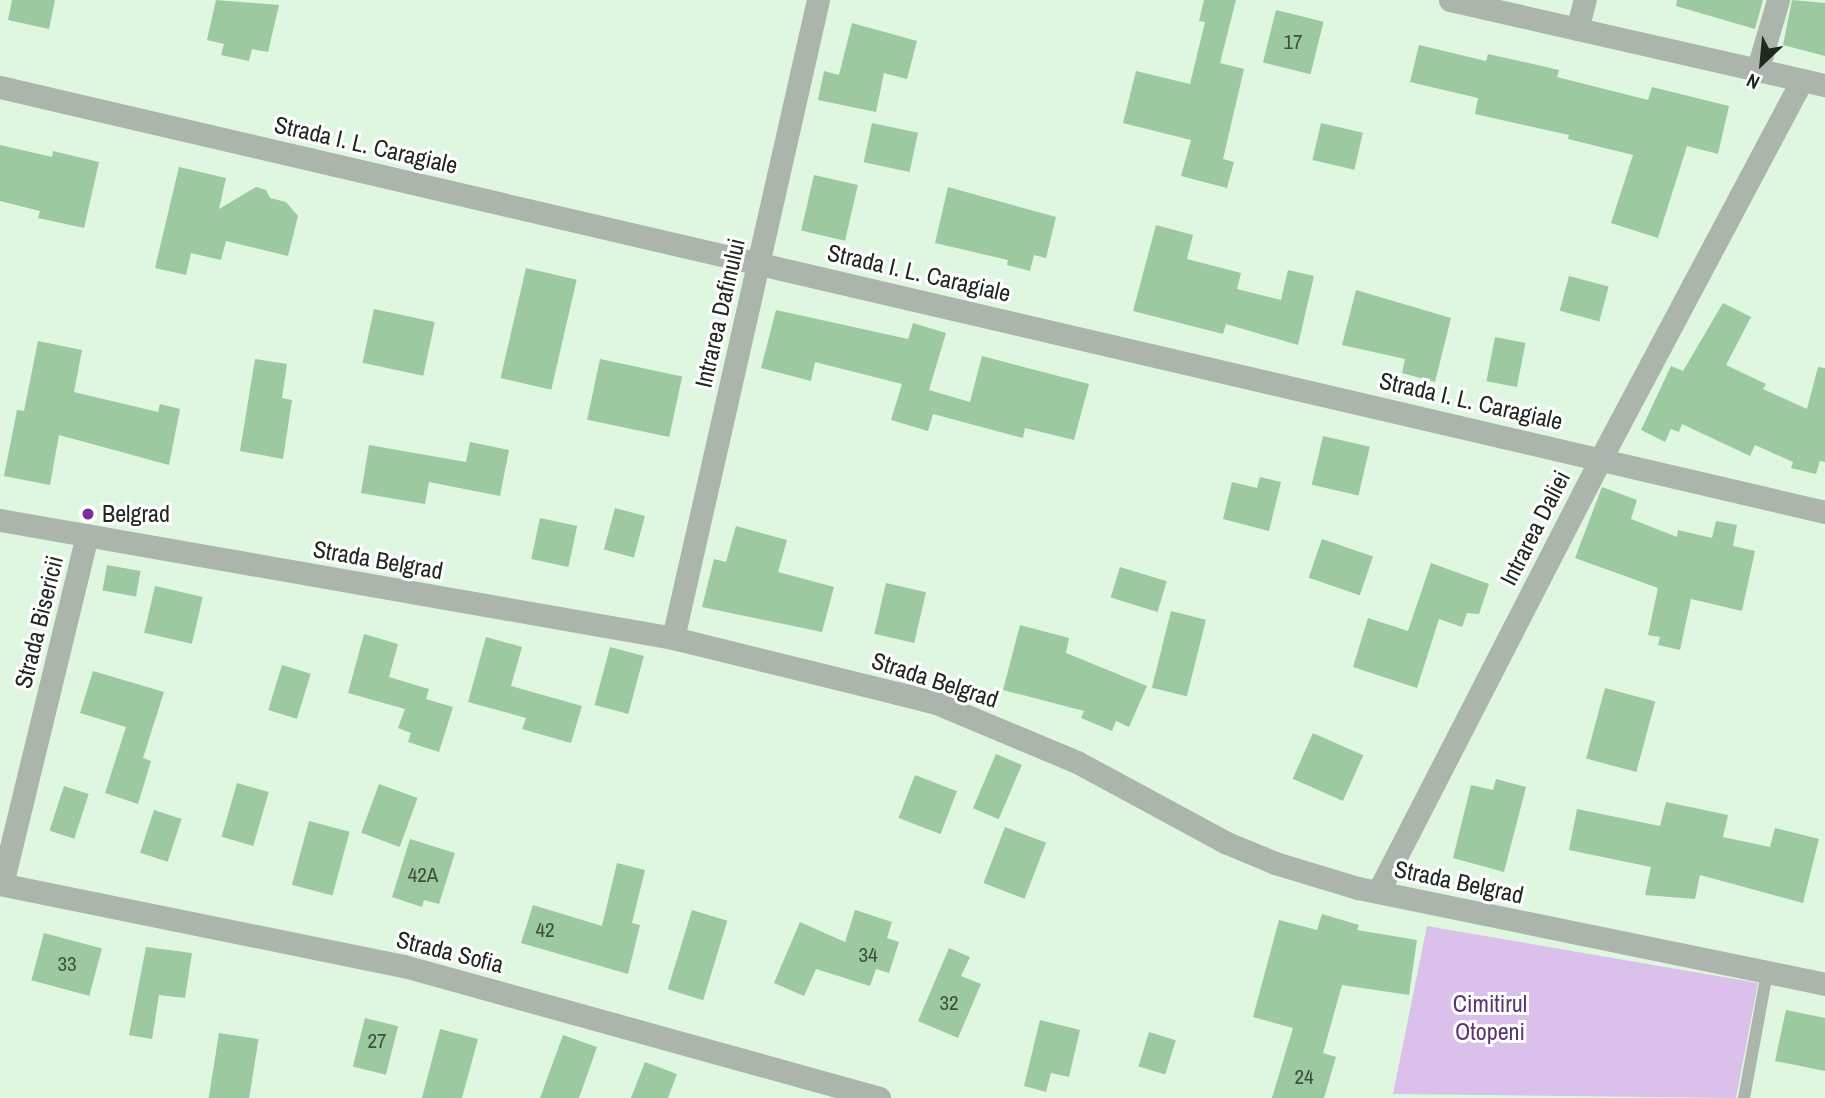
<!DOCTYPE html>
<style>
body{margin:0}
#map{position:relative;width:1825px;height:1098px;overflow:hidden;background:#dff7e1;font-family:"Archivo Narrow",sans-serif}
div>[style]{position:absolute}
.green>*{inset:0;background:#dac0ea}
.building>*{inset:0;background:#9cc99f;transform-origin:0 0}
.lane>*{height:12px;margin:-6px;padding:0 6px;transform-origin:6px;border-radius:6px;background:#abb5ac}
.street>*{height:23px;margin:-11.5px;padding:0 11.5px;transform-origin:11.5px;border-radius:11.5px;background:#abb5ac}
.dots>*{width:19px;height:19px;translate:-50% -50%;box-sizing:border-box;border:4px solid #fff;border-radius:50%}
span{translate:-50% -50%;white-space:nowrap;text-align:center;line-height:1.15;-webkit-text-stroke:6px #fff;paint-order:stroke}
.number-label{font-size:21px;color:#3f5040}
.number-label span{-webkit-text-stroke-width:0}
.street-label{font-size:24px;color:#202820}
.poi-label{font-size:24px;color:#202820}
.left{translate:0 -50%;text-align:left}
.park-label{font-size:24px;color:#5b3470}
.north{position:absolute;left:1727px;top:28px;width:70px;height:70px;-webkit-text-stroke:5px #fff;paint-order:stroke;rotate:206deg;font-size:19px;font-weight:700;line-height:28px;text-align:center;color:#202820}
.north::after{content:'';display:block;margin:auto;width:24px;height:32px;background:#202820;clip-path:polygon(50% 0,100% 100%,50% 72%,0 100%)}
</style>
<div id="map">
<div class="green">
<i style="clip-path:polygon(1427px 926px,1758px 983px,1736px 1098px,1393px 1094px)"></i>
</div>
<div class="building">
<i style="clip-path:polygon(12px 0,55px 0,49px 29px,8px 20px)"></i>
<i style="clip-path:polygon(216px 0,279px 5px,268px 52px,252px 49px,249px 61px,221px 55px,224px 44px,207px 40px)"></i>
<i style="clip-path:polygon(1204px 0,1236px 0,1220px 63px,1244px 69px,1223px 159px,1234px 162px,1227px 188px,1181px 176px,1191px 140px,1123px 123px,1136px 71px,1190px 84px,1205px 22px,1199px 21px)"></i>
<i style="clip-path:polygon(1677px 0,1763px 0,1755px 29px,1676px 6px)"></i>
<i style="clip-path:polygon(1792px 0,1825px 3px,1825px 56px,1783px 45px)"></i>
<i style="left:1276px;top:10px;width:49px;height:54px;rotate:14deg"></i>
<i style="clip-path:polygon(852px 23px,917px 41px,907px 79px,884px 73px,876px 112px,818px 100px,824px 71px,839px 75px)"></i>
<i style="clip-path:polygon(1419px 45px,1486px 61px,1488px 54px,1559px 70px,1557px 77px,1648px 100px,1652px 87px,1729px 106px,1718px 154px,1687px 146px,1658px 238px,1611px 223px,1633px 155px,1568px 139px,1569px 135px,1475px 114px,1478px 98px,1410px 82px)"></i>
<i style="left:872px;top:123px;width:47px;height:40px;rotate:12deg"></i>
<i style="left:1321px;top:123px;width:43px;height:38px;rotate:13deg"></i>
<i style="clip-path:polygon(0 145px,52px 157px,53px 151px,99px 162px,84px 228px,38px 218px,40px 211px,0 201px)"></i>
<i style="clip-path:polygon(179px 167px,226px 178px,219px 209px,256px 187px,266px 190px,270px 198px,286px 202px,298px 216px,288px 256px,226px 241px,221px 260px,191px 253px,186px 275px,155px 268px)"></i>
<i style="left:814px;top:175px;width:45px;height:57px;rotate:13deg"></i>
<i style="clip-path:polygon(948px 187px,1056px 217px,1046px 258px,1034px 255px,1030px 271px,1007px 265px,1008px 260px,935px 243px)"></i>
<i style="clip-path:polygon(1156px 225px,1193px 235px,1187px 259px,1241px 273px,1237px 289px,1281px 300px,1288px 270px,1314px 276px,1298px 345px,1226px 324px,1223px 334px,1133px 311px)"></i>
<i style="left:526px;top:268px;width:52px;height:113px;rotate:13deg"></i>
<i style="left:1569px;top:276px;width:41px;height:36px;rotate:15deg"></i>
<i style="clip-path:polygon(1356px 290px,1451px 318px,1435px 382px,1402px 373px,1405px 359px,1342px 345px)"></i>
<i style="clip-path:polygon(1723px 303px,1751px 317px,1726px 365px,1766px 384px,1763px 389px,1807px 409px,1818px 367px,1825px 368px,1825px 462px,1820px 461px,1816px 474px,1791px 468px,1793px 462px,1755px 445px,1750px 456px,1682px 424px,1679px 432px,1671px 429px,1665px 442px,1641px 430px,1671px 366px,1683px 371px)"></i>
<i style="left:374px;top:309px;width:62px;height:55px;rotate:12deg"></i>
<i style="clip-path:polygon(776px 310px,908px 339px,913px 323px,946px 333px,929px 390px,970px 402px,982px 356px,1089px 384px,1074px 440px,1025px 428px,1023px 438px,933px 414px,928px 431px,891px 420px,902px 384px,815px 362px,811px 381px,761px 368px)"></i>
<i style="left:1495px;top:337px;width:31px;height:45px;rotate:11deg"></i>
<i style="clip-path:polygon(38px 341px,82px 350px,74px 392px,158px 412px,160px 404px,180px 409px,169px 465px,59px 435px,50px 485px,4px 476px,17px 410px,24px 411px)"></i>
<i style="clip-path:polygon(255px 359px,287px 364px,282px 398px,292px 400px,283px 459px,240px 451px)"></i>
<i style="left:600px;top:359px;width:84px;height:62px;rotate:12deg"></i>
<i style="left:1323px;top:436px;width:48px;height:50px;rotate:13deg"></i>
<i style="clip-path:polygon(470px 442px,509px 450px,500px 496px,429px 482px,425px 504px,361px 493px,369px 445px,466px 462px)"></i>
<i style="clip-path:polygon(1260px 477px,1281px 482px,1269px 531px,1223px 519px,1232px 482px,1257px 488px)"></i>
<i style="clip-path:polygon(1602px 487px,1637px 500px,1631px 519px,1677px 537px,1678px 530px,1712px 538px,1716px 521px,1737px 525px,1733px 546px,1755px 551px,1742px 611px,1691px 599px,1680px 650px,1658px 645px,1660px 637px,1648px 635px,1658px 588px,1575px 558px)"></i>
<i style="left:615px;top:508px;width:31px;height:43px;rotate:15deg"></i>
<i style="left:540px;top:518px;width:38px;height:42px;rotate:12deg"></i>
<i style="clip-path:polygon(736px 526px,787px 540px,778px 572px,834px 587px,822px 632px,702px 607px,714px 559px,726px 562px)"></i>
<i style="left:1322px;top:539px;width:54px;height:41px;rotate:19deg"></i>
<i style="clip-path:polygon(1431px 563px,1489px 584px,1479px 614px,1467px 613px,1462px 627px,1439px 619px,1417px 688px,1353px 667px,1368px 618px,1408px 631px)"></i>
<i style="left:107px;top:565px;width:34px;height:26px;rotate:10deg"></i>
<i style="left:1120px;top:567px;width:49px;height:32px;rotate:17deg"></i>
<i style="left:886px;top:583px;width:41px;height:52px;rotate:13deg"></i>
<i style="left:155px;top:586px;width:49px;height:48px;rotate:13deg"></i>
<i style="left:1171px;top:611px;width:36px;height:79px;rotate:14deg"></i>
<i style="clip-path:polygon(1020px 625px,1069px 638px,1066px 653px,1147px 686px,1129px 727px,1116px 721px,1112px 731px,1081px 718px,1084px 711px,1003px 690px)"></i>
<i style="clip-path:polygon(364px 634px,398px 644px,389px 677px,429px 689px,426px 699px,453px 707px,439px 752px,408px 742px,411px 733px,398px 728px,405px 709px,348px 693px)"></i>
<i style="clip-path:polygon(486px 637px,522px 647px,511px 686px,582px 706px,571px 743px,522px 729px,526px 718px,468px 702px)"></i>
<i style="left:610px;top:647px;width:35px;height:60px;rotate:15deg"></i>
<i style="left:282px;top:665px;width:30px;height:47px;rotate:17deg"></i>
<i style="clip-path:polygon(93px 671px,164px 692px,143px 758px,151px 761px,138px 804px,105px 793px,126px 727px,80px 713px)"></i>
<i style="left:1605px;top:688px;width:52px;height:73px;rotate:15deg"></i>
<i style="left:1313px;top:733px;width:55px;height:50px;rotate:24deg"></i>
<i style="left:996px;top:754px;width:28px;height:59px;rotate:23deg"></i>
<i style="left:915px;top:775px;width:45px;height:46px;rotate:21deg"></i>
<i style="clip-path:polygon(1496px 779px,1526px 787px,1504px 872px,1453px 858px,1471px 785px,1493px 790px)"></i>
<i style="left:237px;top:783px;width:33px;height:56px;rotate:16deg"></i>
<i style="left:379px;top:784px;width:41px;height:52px;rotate:20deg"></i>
<i style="left:64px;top:786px;width:26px;height:47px;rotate:18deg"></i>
<i style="clip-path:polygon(1666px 802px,1728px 815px,1723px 837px,1770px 847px,1775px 828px,1819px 839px,1803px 903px,1700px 875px,1695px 899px,1645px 895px,1651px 867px,1569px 850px,1577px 809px,1660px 826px)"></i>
<i style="left:154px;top:810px;width:29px;height:45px;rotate:18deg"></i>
<i style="left:309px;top:821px;width:42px;height:66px;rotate:15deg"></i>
<i style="left:1005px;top:827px;width:44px;height:60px;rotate:21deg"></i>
<i style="clip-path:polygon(410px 839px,455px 853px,439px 904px,424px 900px,422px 907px,392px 897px)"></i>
<i style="clip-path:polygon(617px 863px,645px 870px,632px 923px,640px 925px,628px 974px,521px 943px,533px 905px,602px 926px)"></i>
<i style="left:692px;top:910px;width:37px;height:83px;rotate:17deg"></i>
<i style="clip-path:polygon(855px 910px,892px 922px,887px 938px,899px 942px,889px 973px,876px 969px,870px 986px,816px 969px,804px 996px,774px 983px,800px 922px,845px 942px)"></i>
<i style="clip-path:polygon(1322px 914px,1359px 925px,1357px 930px,1417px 940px,1409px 995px,1342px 985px,1323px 1053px,1336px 1057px,1324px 1098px,1272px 1098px,1293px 1028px,1253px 1017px,1279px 920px,1317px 930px)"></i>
<i style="left:44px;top:933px;width:60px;height:49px;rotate:15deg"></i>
<i style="clip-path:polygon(146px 947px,192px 953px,185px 998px,159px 995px,152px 1039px,129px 1035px)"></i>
<i style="clip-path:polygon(949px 948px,970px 957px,961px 976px,981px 984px,958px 1038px,918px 1021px)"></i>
<i style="clip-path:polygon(1786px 1010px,1825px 1018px,1825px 1071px,1775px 1061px)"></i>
<i style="left:365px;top:1018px;width:34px;height:50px;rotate:14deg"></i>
<i style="clip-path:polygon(1040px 1020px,1080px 1030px,1069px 1077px,1051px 1073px,1046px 1092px,1024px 1086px)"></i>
<i style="clip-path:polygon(440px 1029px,478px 1039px,462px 1098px,422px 1098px)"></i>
<i style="left:1149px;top:1032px;width:28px;height:36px;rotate:17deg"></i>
<i style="left:219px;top:1033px;width:40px;height:66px;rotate:9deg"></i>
<i style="clip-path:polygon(563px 1035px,597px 1047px,579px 1098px,540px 1098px)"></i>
<i style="clip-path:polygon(645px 1062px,677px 1074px,668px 1098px,631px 1098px)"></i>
</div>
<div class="lane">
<i style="left:1744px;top:1098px;width:127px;rotate:-79.6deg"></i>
</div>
<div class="street">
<i style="left:1450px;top:0;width:385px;rotate:12.8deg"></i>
<i style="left:1577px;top:29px;width:30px;rotate:-75deg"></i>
<i style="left:1758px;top:68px;width:71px;rotate:-73.6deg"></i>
<i style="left:0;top:87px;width:1874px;rotate:13.11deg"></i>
<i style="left:0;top:520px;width:683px;rotate:9.94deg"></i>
<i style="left:673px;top:638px;width:231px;rotate:13.8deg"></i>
<i style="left:897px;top:693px;width:40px;rotate:14.4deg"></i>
<i style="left:936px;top:703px;width:153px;rotate:22.7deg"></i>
<i style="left:1077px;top:762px;width:170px;rotate:28.4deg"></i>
<i style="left:1227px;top:843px;width:52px;rotate:22.6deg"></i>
<i style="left:1275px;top:863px;width:87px;rotate:16.8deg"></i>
<i style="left:1358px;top:888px;width:477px;rotate:11.6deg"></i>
<i style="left:673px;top:638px;width:654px;rotate:-77.2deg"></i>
<i style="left:0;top:884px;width:412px;rotate:11.5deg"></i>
<i style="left:404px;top:966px;width:493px;rotate:15.5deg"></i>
<i style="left:2px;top:884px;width:359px;rotate:-76.3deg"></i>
<i style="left:1378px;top:892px;width:488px;rotate:-62.8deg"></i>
<i style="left:1601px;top:458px;width:428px;rotate:-62deg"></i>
</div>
<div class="dots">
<i style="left:88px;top:514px;background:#7a2d9f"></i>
</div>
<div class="number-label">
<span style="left:1293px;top:42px">17</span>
<span style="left:423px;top:875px">42A</span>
<span style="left:545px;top:930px">42</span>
<span style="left:868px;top:955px">34</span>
<span style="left:67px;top:964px">33</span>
<span style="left:949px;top:1003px">32</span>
<span style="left:377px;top:1041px">27</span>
<span style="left:1304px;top:1077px">24</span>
</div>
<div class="street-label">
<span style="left:366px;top:145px;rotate:13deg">Strada I. L. Caragiale</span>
<span style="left:919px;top:273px;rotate:13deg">Strada I. L. Caragiale</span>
<span style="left:720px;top:313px;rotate:-77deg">Intrarea Dafinului</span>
<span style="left:1471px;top:401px;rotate:13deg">Strada I. L. Caragiale</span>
<span style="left:1535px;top:528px;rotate:-63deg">Intrarea Daliei</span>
<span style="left:378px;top:560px;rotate:10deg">Strada Belgrad</span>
<span style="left:39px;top:622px;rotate:-76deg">Strada Bisericii</span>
<span style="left:935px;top:680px;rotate:18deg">Strada Belgrad</span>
<span style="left:1459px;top:882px;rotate:12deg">Strada Belgrad</span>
<span style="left:450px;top:952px;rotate:14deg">Strada Sofia</span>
</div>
<div class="poi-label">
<span class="left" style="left:102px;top:514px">Belgrad</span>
</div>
<div class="park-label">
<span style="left:1490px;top:1018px">Cimitirul<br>Otopeni</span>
</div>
<div class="north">N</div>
</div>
